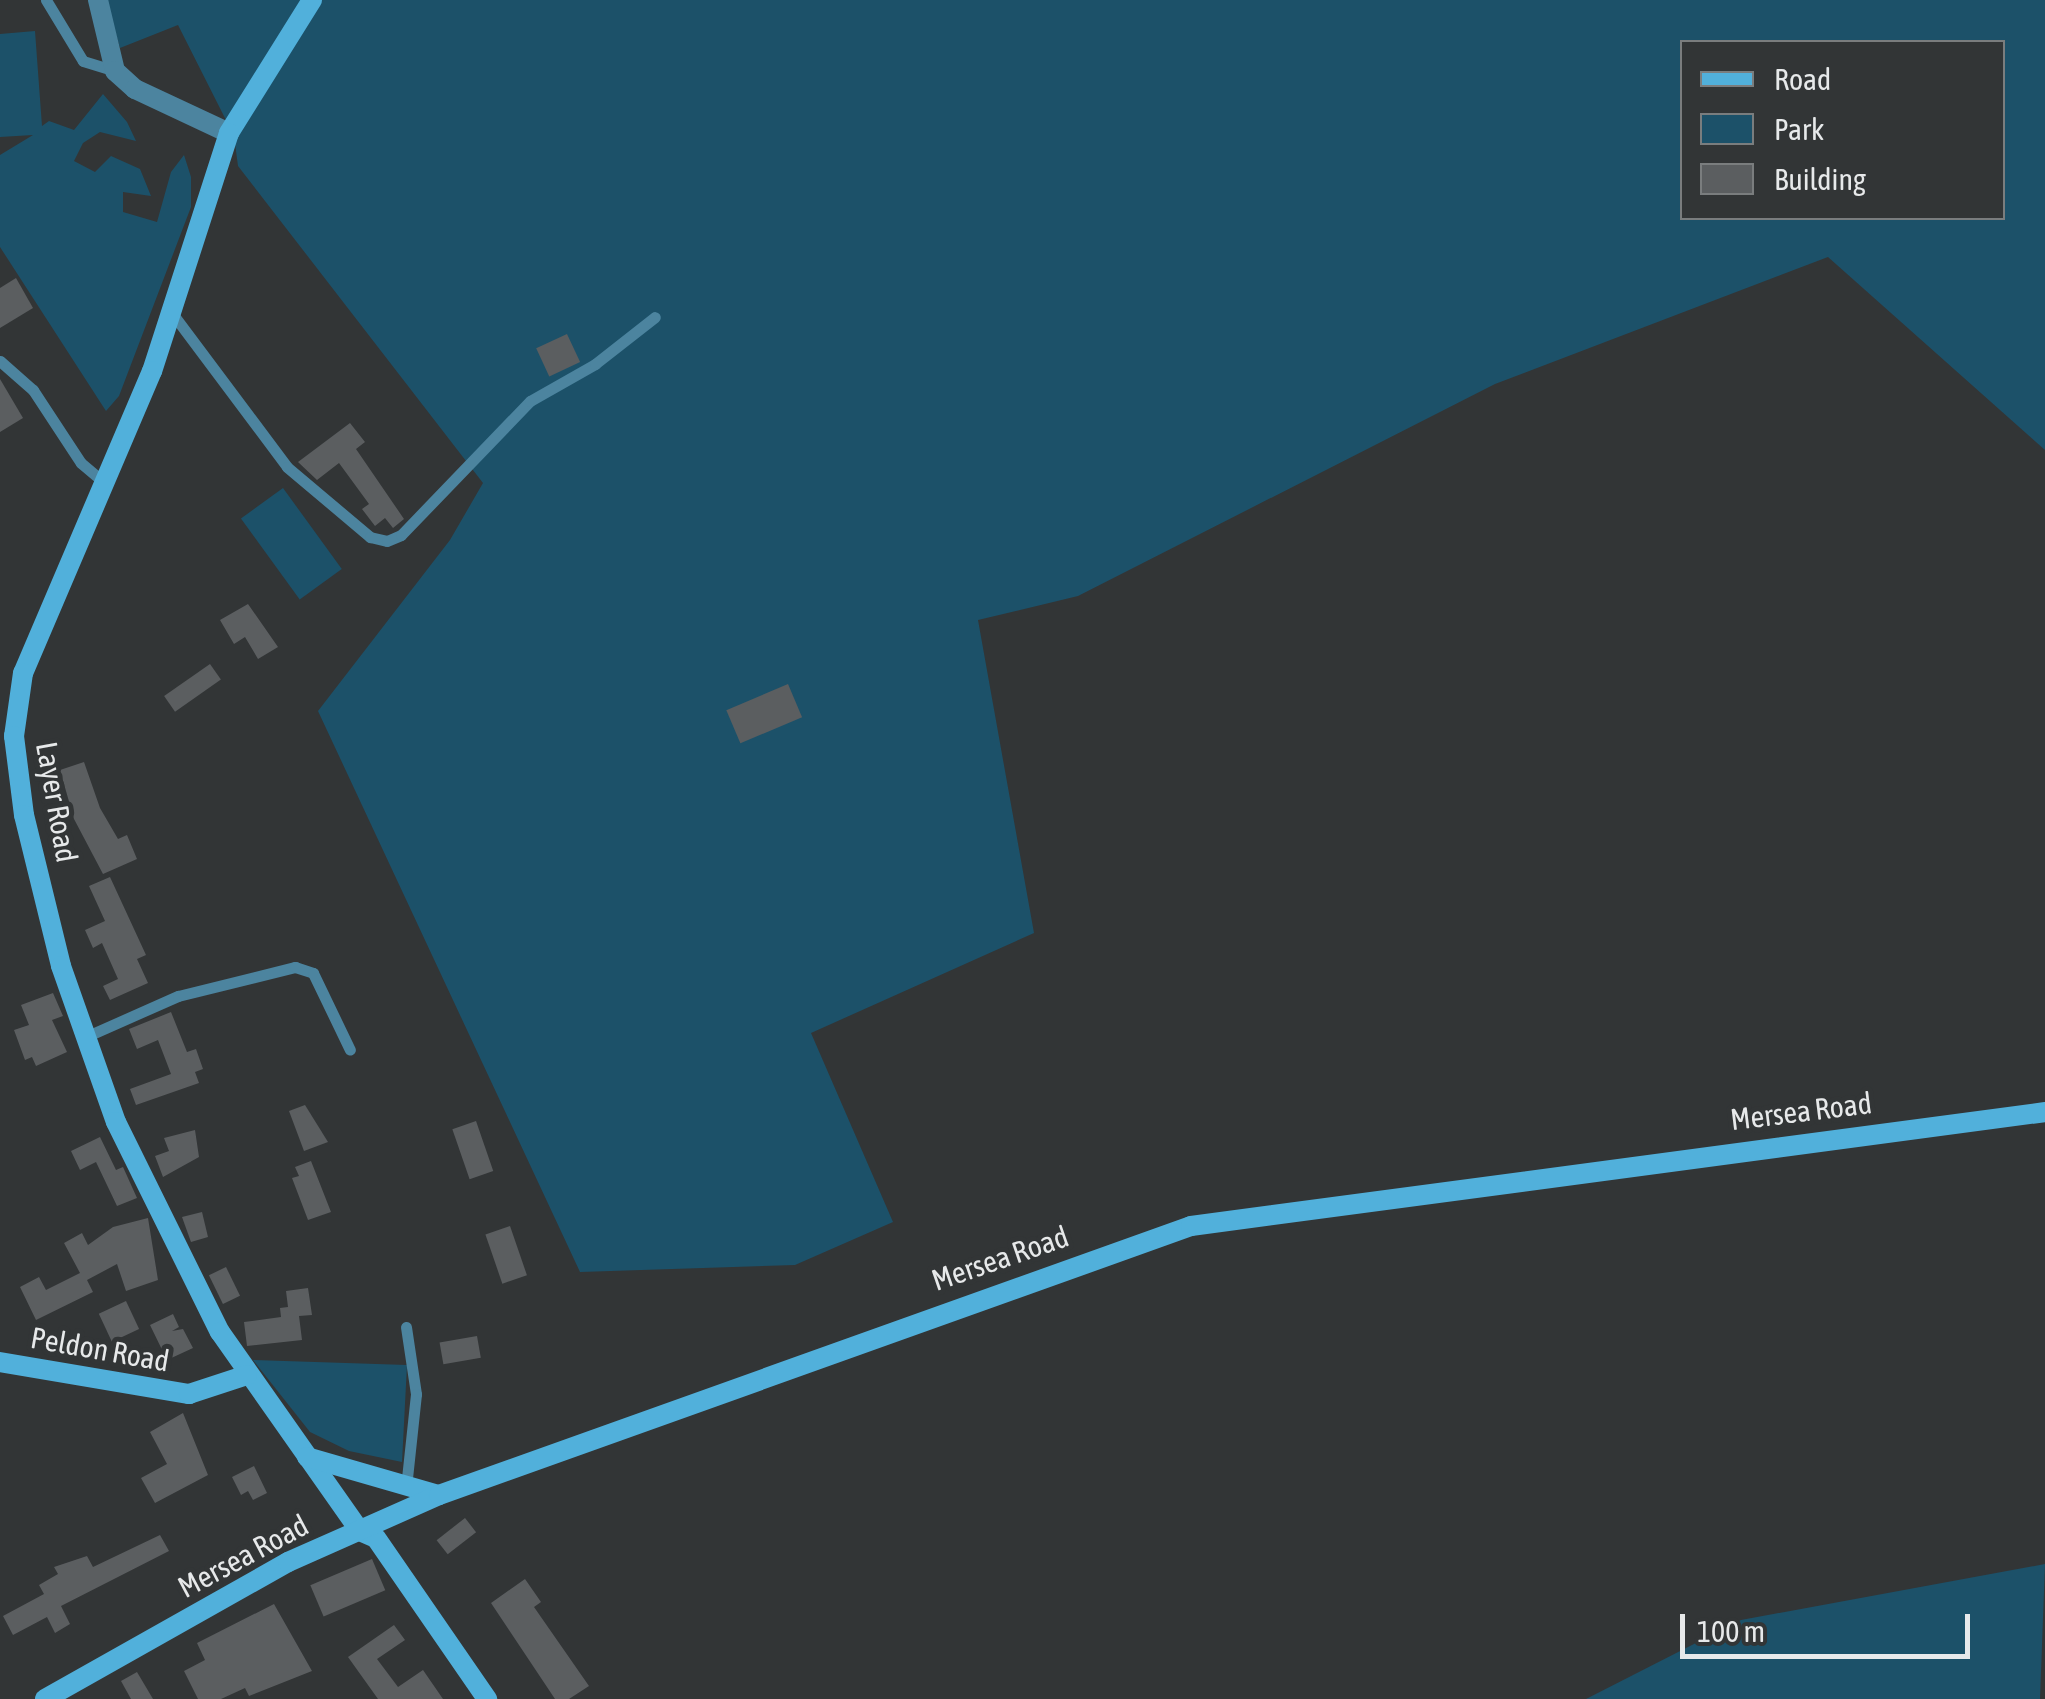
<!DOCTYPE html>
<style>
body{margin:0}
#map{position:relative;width:2045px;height:1699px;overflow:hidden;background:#323536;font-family:"Asap Condensed",sans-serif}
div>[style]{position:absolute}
.green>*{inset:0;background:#1c5169;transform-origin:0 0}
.building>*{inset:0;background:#5b5e60;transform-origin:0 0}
.lane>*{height:11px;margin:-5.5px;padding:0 5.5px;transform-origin:5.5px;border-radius:5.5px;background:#4c849f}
.street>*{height:20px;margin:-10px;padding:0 10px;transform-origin:10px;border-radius:10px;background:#4c849f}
.secondary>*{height:20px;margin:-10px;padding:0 10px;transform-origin:10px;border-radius:10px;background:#51b0db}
span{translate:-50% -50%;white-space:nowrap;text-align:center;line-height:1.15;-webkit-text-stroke:10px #323536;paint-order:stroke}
.street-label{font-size:30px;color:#e7e9ea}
.legend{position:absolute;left:1680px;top:40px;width:325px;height:180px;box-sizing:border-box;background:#323536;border:2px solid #7a7d7e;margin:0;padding:12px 18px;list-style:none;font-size:30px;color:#e7e9ea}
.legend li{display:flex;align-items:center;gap:20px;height:50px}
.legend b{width:50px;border:2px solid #7a7d7e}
.scale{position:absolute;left:1680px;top:1614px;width:290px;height:45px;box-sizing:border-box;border:5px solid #e7e9ea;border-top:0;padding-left:12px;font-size:30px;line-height:35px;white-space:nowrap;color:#e7e9ea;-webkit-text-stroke:8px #323536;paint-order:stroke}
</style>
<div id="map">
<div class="green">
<i style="clip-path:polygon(evenodd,106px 0,2045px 0,2045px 450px,1828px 257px,1495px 384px,1078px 596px,978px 620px,1034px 933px,811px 1033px,893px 1222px,795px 1265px,580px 1272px,318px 711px,450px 540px,483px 483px,238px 166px,234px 136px,178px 25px,120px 48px,106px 0,1682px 42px,2002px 42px,2002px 218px,1682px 218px,1682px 42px)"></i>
<i style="clip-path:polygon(35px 31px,42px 126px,49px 121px,74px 130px,103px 94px,127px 122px,136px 141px,100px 132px,83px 143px,74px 161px,95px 172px,111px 156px,140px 169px,151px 196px,123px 192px,123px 212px,157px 222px,171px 172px,184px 155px,191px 177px,191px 207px,119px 396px,106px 411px,0 247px,0 155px,33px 135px,0 137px,0 34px)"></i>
<i style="left:283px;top:488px;width:100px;height:52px;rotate:54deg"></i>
<i style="clip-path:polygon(253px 1360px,407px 1365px,402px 1462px,349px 1451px,310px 1432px)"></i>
<i style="clip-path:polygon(2045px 1564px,2040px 1699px,1586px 1699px,1741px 1620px)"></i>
</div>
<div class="building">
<i style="clip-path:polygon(16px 278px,33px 308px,0 328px,0 288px)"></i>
<i style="left:567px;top:334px;width:31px;height:34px;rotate:65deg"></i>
<i style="clip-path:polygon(0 379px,23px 418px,0 432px)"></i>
<i style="clip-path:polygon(350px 423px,365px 442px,356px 449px,404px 519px,393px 528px,385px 518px,375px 526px,362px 509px,369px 504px,339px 463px,317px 480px,298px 462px)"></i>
<i style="clip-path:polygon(248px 604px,278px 647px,258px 659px,245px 637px,234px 644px,220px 620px)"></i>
<i style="left:210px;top:664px;width:19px;height:56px;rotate:55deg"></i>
<i style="left:788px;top:684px;width:36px;height:67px;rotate:67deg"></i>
<i style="clip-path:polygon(84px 762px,100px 808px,118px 839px,127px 835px,137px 859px,103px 874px,74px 819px,60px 770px)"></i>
<i style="clip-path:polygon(110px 877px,146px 955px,137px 959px,148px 983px,110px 1000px,103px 986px,118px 979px,102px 943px,93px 948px,85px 930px,105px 921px,89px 886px)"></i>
<i style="clip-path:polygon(53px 993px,63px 1016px,52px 1020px,67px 1052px,36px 1066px,32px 1057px,25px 1060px,14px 1030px,29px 1025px,21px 1005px)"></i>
<i style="clip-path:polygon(171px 1012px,187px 1052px,196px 1049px,203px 1069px,195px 1072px,199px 1083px,136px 1105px,130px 1089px,171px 1074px,158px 1040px,137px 1049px,129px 1029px)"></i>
<i style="clip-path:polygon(305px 1105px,328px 1142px,304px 1151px,289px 1111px)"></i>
<i style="left:476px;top:1121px;width:53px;height:25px;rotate:71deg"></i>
<i style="clip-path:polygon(195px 1130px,199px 1157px,163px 1177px,155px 1156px,169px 1151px,164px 1138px)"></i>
<i style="clip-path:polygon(100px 1137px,116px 1170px,123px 1167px,137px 1198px,117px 1206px,96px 1162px,80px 1170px,71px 1151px)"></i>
<i style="clip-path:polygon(311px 1161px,331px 1212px,308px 1220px,292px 1178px,299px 1176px,295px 1167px)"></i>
<i style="clip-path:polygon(202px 1212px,208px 1237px,191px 1242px,182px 1217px)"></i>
<i style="clip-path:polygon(148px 1218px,158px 1280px,126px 1291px,117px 1264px,87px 1280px,93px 1292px,36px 1320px,20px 1287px,39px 1277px,46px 1290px,80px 1273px,64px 1243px,82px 1233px,88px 1245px,113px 1227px)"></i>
<i style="left:510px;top:1226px;width:52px;height:26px;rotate:71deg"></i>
<i style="left:226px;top:1267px;width:32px;height:19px;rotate:64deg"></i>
<i style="clip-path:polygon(308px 1288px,312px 1315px,299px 1316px,302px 1340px,247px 1346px,244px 1322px,281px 1317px,280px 1308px,288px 1307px,286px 1291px)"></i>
<i style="left:126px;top:1301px;width:31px;height:30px;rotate:65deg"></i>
<i style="clip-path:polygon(173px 1314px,179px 1327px,172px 1331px,183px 1329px,193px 1348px,167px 1360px,150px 1325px)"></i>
<i style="left:477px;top:1336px;width:22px;height:38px;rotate:80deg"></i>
<i style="clip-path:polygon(183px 1413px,208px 1475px,155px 1503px,141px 1478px,167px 1464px,150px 1432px)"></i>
<i style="clip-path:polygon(254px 1466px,267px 1493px,253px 1500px,248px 1491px,241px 1495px,232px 1477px)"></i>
<i style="left:465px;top:1518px;width:18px;height:36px;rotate:52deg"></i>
<i style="clip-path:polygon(160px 1535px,169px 1551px,61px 1606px,70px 1624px,55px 1633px,47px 1617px,13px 1635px,3px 1616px,44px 1594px,39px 1585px,58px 1574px,54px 1567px,87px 1556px,93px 1567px)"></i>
<i style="left:372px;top:1559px;width:34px;height:67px;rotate:67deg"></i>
<i style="clip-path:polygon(525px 1579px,541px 1602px,534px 1607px,589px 1686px,569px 1699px,555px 1699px,491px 1603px)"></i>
<i style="clip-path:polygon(274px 1604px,312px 1671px,249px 1696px,245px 1688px,221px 1699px,198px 1699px,184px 1671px,205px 1660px,197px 1643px)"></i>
<i style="clip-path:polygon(394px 1625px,405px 1640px,377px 1659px,398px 1687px,423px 1670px,443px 1699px,378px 1699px,348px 1657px)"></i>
<i style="clip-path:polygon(137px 1672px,153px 1699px,131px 1699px,121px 1681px)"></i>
</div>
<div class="lane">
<i style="left:46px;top:0;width:71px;rotate:58.8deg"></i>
<i style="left:83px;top:61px;width:34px;rotate:17deg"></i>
<i style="left:172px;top:313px;width:192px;rotate:53.2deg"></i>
<i style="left:287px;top:467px;width:109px;rotate:40.1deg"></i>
<i style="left:370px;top:537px;width:17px;rotate:13deg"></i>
<i style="left:387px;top:541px;width:15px;rotate:-23deg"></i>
<i style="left:401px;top:535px;width:186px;rotate:-46.1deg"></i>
<i style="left:530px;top:401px;width:75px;rotate:-29.6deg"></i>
<i style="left:595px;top:364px;width:76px;rotate:-38.1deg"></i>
<i style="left:0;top:361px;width:44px;rotate:41.3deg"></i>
<i style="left:33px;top:390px;width:87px;rotate:56.7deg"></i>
<i style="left:81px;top:463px;width:31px;rotate:40deg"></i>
<i style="left:83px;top:1038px;width:104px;rotate:-23.9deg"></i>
<i style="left:178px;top:996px;width:121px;rotate:-13.9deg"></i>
<i style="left:295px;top:967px;width:19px;rotate:18deg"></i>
<i style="left:313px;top:973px;width:85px;rotate:64.3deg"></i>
<i style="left:406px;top:1327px;width:68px;rotate:81.5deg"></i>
<i style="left:416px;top:1394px;width:94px;rotate:96.1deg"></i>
</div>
<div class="street">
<i style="left:98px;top:0;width:73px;rotate:76.5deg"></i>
<i style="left:115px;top:71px;width:27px;rotate:42deg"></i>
<i style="left:135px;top:89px;width:104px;rotate:25.1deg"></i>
</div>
<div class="secondary">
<i style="left:312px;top:0;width:157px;rotate:122deg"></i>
<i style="left:229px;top:133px;width:250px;rotate:107.9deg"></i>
<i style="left:152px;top:371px;width:328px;rotate:113.1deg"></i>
<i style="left:23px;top:673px;width:64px;rotate:98.1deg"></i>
<i style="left:14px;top:736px;width:80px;rotate:82.8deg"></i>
<i style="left:24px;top:815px;width:155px;rotate:76.2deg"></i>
<i style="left:61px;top:966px;width:165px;rotate:70.6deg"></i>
<i style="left:116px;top:1122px;width:234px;rotate:63.7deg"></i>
<i style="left:220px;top:1332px;width:243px;rotate:54.9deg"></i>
<i style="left:0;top:1362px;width:192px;rotate:9.6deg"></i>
<i style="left:189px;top:1394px;width:61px;rotate:-18.1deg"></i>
<i style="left:307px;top:1457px;width:137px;rotate:16.1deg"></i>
<i style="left:360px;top:1531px;width:17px;rotate:24deg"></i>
<i style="left:376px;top:1538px;width:196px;rotate:55.4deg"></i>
<i style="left:45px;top:1699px;width:279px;rotate:-29.4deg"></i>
<i style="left:288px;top:1562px;width:165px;rotate:-23.9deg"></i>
<i style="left:439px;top:1495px;width:799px;rotate:-19.68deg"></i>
<i style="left:1191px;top:1226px;width:862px;rotate:-7.6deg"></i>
</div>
<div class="street-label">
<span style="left:57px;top:802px;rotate:80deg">Layer Road</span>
<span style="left:1801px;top:1111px;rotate:-7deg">Mersea Road</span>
<span style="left:1000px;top:1258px;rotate:-19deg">Mersea Road</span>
<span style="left:100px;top:1349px;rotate:10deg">Peldon Road</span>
<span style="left:243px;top:1556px;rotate:-28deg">Mersea Road</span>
</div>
<ul class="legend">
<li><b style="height:12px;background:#51b0db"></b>Road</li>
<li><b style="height:28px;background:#1c5169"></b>Park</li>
<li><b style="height:28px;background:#5b5e60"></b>Building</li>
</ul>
<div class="scale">100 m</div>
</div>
